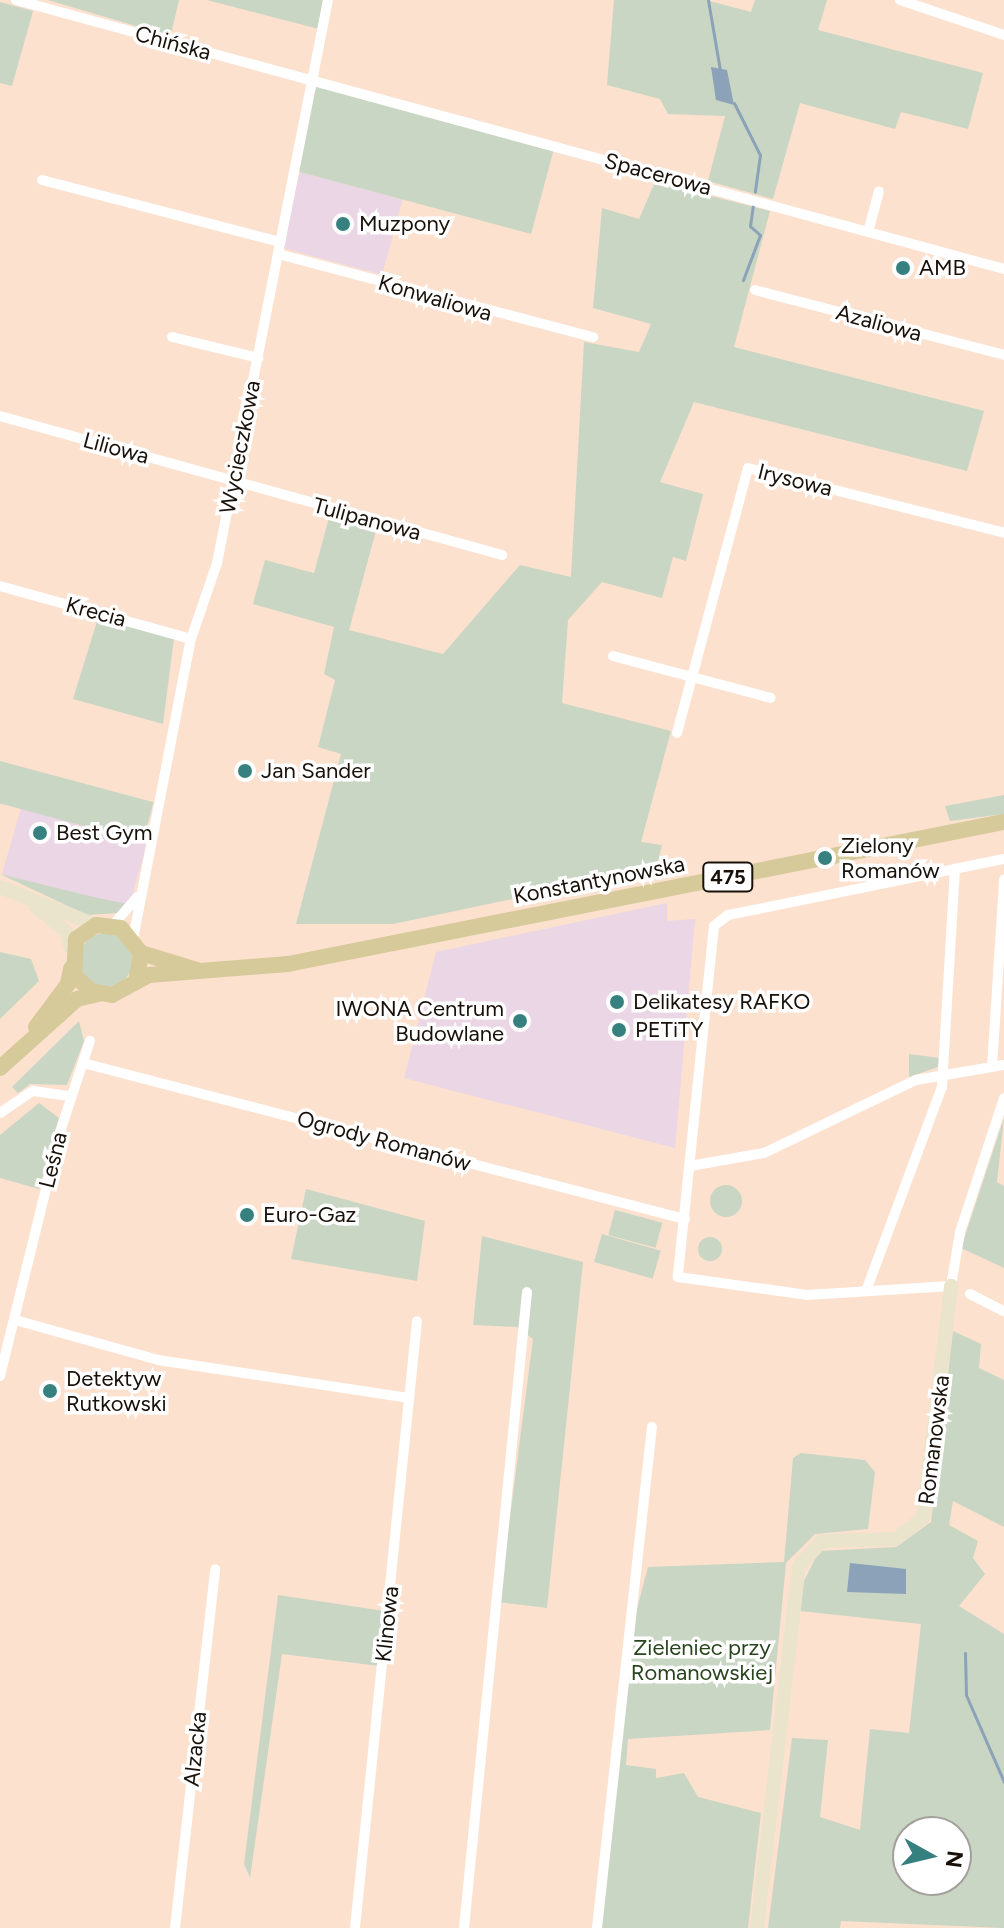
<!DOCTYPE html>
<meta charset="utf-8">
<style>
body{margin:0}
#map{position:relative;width:1004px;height:1928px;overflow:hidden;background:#fce1cf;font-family:Figtree,sans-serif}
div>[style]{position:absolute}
.commercial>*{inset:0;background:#ead6e4;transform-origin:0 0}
.green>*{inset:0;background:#c8d6c3;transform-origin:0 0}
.round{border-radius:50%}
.water>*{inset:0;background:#8ca2b8}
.stream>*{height:3px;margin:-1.5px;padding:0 1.5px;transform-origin:1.5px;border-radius:1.5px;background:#8ca2b8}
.street>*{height:10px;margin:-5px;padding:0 5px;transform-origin:5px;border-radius:5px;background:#fff}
.secondary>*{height:14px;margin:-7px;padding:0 7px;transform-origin:7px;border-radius:7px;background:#ebe4cd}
.primary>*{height:16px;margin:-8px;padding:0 8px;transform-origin:8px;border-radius:8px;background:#d7ca9a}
.dots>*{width:22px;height:22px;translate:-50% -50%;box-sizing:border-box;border:4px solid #fff;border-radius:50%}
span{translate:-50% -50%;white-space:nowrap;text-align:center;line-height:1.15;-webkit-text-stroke:7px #fff;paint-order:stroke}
.shield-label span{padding:2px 6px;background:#fff;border:2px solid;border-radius:6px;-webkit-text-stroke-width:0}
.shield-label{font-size:20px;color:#181009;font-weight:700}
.street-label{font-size:22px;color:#181009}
.poi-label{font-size:22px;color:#181009}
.left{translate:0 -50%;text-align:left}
.right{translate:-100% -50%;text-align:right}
.park-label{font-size:22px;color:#29451e}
.north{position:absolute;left:892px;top:1816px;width:80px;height:80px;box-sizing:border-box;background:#fff;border:2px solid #a39f9d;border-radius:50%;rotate:98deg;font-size:22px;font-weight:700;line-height:32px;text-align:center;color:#181009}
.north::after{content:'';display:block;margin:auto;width:28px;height:36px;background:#378080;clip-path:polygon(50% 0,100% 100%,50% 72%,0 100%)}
</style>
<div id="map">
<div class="commercial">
<i style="left:300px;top:172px;width:106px;height:78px;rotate:15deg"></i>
<i style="left:21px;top:808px;width:131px;height:69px;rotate:16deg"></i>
<i style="clip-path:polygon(667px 903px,667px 921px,695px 919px,675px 1148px,404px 1078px,436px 952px)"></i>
</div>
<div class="green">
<i style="clip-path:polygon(48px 0,179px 0,172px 30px,163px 34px)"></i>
<i style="clip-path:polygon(207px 0,325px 0,319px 29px)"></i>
<i style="clip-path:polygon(614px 0,706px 0,751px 12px,755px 0,827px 0,818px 30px,983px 73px,968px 129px,901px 112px,895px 129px,800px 103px,773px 199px,708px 181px,725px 116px,668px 114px,660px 99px,607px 85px)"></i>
<i style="clip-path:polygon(0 2px,33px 11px,12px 86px,0 83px)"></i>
<i style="left:315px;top:86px;width:247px;height:87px;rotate:15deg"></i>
<i style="clip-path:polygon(655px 182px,770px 211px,734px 347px,984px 411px,967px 471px,694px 402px,660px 482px,703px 494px,686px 561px,673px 557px,662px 598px,602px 582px,568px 620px,562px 703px,671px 731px,641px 842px,662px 845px,656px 869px,393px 924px,296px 924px,341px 754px,318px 747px,335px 680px,324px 674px,334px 627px,253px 604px,265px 560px,314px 573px,330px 514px,377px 527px,349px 630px,443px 654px,520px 565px,571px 577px,584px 342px,639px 352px,651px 324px,593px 308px,602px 208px,639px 219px)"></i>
<i style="clip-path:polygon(98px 618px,174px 638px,163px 724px,73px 699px)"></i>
<i style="left:0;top:761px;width:159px;height:41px;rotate:15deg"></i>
<i style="clip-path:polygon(1004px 795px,1004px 814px,950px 821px,945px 806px)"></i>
<i style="clip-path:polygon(0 874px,89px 896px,127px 904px,117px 913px,87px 915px)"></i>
<i class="round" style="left:79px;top:933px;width:54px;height:54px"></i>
<i style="clip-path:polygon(0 952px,31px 959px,39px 981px,0 1019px)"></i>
<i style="clip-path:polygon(79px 1021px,84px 1041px,67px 1085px,30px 1084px,18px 1093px,12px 1087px)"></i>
<i style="clip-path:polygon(909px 1054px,940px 1058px,938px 1067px,909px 1077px)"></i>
<i style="clip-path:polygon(39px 1103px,59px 1118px,39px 1189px,0 1178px,0 1135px)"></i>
<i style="clip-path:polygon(1004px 1118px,997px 1182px,1004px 1186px,1004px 1268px,961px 1248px)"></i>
<i class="round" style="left:710px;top:1185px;width:32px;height:32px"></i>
<i style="clip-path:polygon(306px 1189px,425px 1221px,417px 1281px,291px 1259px)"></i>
<i style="left:615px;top:1210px;width:49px;height:26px;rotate:15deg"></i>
<i style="left:602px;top:1234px;width:61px;height:29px;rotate:16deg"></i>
<i style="clip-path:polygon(482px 1236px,583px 1262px,547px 1608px,499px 1602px,533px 1339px,517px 1327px,473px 1325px)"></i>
<i class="round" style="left:698px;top:1237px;width:24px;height:24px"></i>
<i style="clip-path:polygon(evenodd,953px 1331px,981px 1344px,979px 1368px,1004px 1380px,1004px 1527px,953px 1501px,949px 1525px,978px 1541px,973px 1558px,985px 1574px,959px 1606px,1004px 1634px,1004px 1928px,841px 1921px,840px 1928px,768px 1928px,792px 1738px,828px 1740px,820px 1817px,860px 1830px,870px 1729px,909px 1733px,921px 1624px,800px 1611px,803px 1583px,819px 1551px,896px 1547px,931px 1522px,953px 1331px,908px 1832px,956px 1832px,956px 1880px,908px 1880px,908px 1832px)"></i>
<i style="clip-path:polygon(801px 1453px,865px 1460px,875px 1472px,868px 1529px,815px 1534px,786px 1563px,770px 1730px,628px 1739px,626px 1765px,656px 1769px,656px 1778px,684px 1773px,698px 1797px,761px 1813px,748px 1928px,600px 1928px,628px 1643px,648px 1567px,784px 1562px,793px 1458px)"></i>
<i style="clip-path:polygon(278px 1595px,384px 1611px,379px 1666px,282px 1654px,250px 1878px,244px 1864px)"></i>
</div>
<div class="water">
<i style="clip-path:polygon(711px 67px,727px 70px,734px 105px,716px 100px)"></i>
<i style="clip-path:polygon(850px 1563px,906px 1569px,906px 1594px,847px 1592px)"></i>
</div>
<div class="stream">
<i style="left:708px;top:0;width:71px;rotate:80.3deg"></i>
<i style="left:734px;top:103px;width:58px;rotate:63.4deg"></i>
<i style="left:760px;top:155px;width:37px;rotate:98deg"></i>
<i style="left:743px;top:280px;width:48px;rotate:-69.3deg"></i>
<i style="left:760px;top:235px;width:13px;rotate:-138deg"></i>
<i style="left:750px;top:226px;width:21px;rotate:-82deg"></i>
<i style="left:965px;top:1653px;width:42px;rotate:88.6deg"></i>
<i style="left:966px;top:1695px;width:95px;rotate:66.4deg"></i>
</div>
<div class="street">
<i style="left:16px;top:0;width:1024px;rotate:15.23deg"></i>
<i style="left:900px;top:0;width:110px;rotate:18.6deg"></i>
<i style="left:42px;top:180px;width:246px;rotate:14.6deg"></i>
<i style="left:868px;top:232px;width:42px;rotate:-75deg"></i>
<i style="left:278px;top:254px;width:326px;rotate:14.8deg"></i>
<i style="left:755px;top:290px;width:257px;rotate:14.6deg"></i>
<i style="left:172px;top:337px;width:89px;rotate:13.7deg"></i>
<i style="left:0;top:416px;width:521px;rotate:15.48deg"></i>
<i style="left:0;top:586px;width:198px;rotate:15.5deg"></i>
<i style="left:613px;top:656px;width:163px;rotate:14.9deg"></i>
<i style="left:677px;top:733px;width:274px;rotate:-75deg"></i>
<i style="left:748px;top:468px;width:264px;rotate:14.2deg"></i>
<i style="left:1004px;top:859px;width:282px;rotate:168.5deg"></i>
<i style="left:728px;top:915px;width:18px;rotate:142deg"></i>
<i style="left:714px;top:926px;width:353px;rotate:95.9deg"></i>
<i style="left:678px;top:1277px;width:130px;rotate:7.9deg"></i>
<i style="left:807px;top:1295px;width:144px;rotate:-3.6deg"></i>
<i style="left:951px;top:1286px;width:55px;rotate:-80.5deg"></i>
<i style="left:960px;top:1232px;width:141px;rotate:-71.8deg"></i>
<i style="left:113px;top:925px;width:37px;rotate:-49deg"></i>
<i style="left:133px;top:939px;width:306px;rotate:-79.1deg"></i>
<i style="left:191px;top:639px;width:80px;rotate:-71.1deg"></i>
<i style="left:217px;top:563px;width:574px;rotate:-78.85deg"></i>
<i style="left:83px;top:1063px;width:622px;rotate:14.53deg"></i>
<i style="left:992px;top:1067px;width:188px;rotate:-86.3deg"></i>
<i style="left:0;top:1113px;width:40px;rotate:-34deg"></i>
<i style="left:33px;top:1091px;width:37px;rotate:8deg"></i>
<i style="left:690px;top:1166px;width:75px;rotate:-10deg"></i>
<i style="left:764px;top:1153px;width:169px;rotate:-25.7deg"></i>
<i style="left:916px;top:1080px;width:89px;rotate:-9.7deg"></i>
<i style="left:866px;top:1291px;width:218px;rotate:-69.6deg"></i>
<i style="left:942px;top:1087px;width:219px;rotate:-86.6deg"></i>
<i style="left:970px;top:1294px;width:38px;rotate:27deg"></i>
<i style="left:15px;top:1320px;width:148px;rotate:15.6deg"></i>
<i style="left:158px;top:1360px;width:253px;rotate:8.6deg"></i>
<i style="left:0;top:1376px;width:251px;rotate:-76.2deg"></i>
<i style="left:60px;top:1132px;width:96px;rotate:-71.8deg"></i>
<i style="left:175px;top:1928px;width:361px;rotate:-83.6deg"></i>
<i style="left:355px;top:1928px;width:610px;rotate:-84.17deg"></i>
<i style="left:464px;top:1928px;width:639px;rotate:-84.34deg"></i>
<i style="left:597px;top:1928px;width:504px;rotate:-83.74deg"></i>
</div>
<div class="secondary">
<i style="left:0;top:887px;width:103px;rotate:21.6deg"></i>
<i style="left:36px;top:907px;width:38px;rotate:39deg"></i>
<i style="left:66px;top:931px;width:18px;rotate:74deg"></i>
<i style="left:757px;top:1928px;width:364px;rotate:-83.4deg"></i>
<i style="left:799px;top:1566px;width:34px;rotate:-47deg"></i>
<i style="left:822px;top:1541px;width:74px;rotate:-1.5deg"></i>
<i style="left:896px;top:1539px;width:34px;rotate:-38deg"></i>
<i style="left:923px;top:1518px;width:234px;rotate:-83.1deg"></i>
</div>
<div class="primary">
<i style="left:141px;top:953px;width:59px;rotate:16.9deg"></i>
<i style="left:136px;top:982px;width:29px;rotate:-80deg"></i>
<i style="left:141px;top:953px;width:32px;rotate:-129deg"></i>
<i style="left:121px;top:928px;width:25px;rotate:-173deg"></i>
<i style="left:96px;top:925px;width:24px;rotate:145deg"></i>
<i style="left:76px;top:939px;width:36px;rotate:93deg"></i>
<i style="left:74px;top:975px;width:23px;rotate:43deg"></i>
<i style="left:91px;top:991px;width:21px;rotate:11deg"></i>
<i style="left:112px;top:995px;width:42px;rotate:-28.4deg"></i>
<i style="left:149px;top:975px;width:139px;rotate:-4.5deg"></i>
<i style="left:288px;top:964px;width:730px;rotate:-11.22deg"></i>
<i style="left:36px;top:1027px;width:54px;rotate:-53.3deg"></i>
<i style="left:68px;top:984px;width:16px;rotate:-79deg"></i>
<i style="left:0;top:1068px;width:103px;rotate:-41.9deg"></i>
<i style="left:77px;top:999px;width:23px;rotate:-13deg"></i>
</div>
<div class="dots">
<i style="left:343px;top:224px;background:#378080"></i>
<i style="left:903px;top:268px;background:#378080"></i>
<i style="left:245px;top:771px;background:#378080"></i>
<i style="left:40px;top:833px;background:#378080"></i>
<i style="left:825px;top:858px;background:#378080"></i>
<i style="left:617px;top:1002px;background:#378080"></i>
<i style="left:520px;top:1021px;background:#378080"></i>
<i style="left:619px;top:1030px;background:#378080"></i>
<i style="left:247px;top:1215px;background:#378080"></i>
<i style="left:50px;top:1391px;background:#378080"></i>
</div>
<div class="shield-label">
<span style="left:728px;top:877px">475</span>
</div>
<div class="street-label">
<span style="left:173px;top:43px;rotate:15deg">Chińska</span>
<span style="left:658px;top:174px;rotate:15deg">Spacerowa</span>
<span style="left:435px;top:298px;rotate:16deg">Konwaliowa</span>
<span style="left:879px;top:323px;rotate:15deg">Azaliowa</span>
<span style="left:240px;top:447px;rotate:-79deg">Wycieczkowa</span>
<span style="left:116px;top:448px;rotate:15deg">Liliowa</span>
<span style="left:795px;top:480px;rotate:14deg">Irysowa</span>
<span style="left:367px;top:519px;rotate:15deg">Tulipanowa</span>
<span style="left:96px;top:612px;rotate:15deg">Krecia</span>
<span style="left:599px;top:880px;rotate:-11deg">Konstantynowska</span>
<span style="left:384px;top:1141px;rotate:15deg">Ogrody Romanów</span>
<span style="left:53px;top:1160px;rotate:-76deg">Leśna</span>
<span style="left:934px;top:1440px;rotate:-83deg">Romanowska</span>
<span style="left:387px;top:1624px;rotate:-84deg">Klinowa</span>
<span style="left:195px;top:1749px;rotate:-84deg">Alzacka</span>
</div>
<div class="poi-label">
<span class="left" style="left:359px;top:224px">Muzpony</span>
<span class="left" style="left:919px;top:268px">AMB</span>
<span class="left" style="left:261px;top:771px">Jan Sander</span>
<span class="left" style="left:56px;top:833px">Best Gym</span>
<span class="left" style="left:841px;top:858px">Zielony<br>Romanów</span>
<span class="left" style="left:633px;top:1002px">Delikatesy RAFKO</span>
<span class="right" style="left:504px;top:1021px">IWONA Centrum<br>Budowlane</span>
<span class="left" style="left:635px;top:1030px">PETiTY</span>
<span class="left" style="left:263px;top:1215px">Euro-Gaz</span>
<span class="left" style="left:66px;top:1391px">Detektyw<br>Rutkowski</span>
</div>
<div class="park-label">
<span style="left:702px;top:1660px">Zieleniec przy<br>Romanowskiej</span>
</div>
<div class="north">N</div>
</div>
